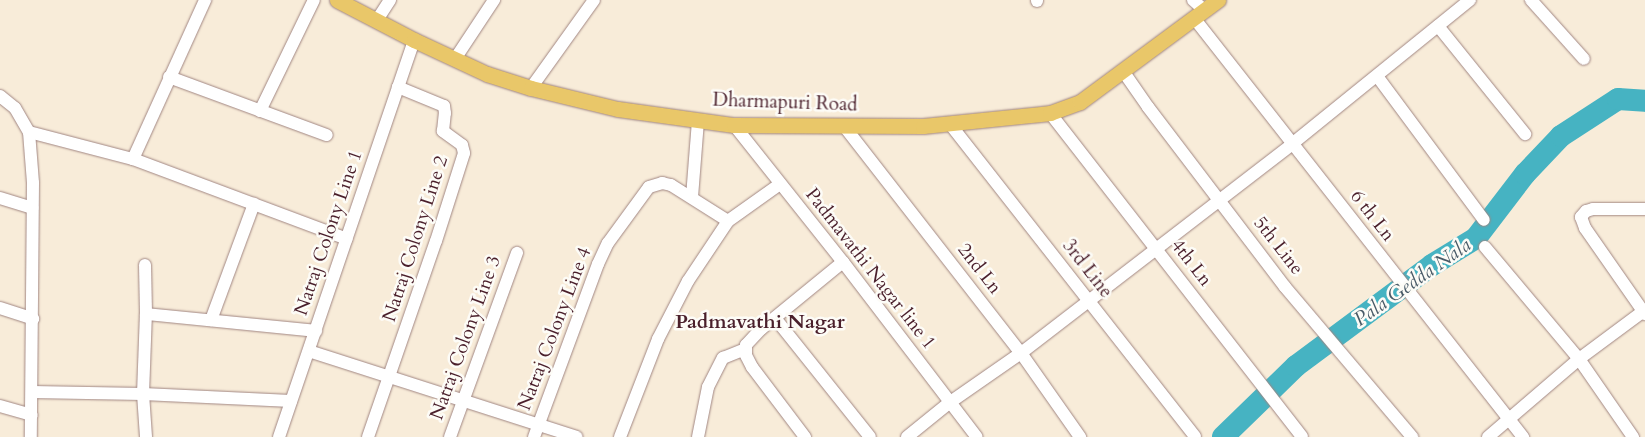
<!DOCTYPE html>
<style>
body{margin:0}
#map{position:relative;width:1645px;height:437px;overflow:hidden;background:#f8ecd9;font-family:Cardo,serif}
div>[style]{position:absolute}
.river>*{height:22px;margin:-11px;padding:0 11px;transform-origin:11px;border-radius:11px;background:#46b3c2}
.roads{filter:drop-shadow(0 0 1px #a18682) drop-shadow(0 0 1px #a18682)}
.minor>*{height:12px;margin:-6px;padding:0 6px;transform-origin:6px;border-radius:6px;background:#fff}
.major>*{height:15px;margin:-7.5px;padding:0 7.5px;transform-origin:7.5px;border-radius:7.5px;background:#e9c769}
span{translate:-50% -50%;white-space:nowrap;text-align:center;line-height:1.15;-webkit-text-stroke:5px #fdfcf7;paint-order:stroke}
.street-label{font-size:19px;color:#4a1f2b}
.water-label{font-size:20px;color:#485a67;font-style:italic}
.neighbourhood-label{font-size:20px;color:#4a1f2b;font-weight:700}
</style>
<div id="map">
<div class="river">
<i style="left:1223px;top:437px;width:102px;rotate:-44.2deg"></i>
<i style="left:1296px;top:366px;width:169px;rotate:-36.6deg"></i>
<i style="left:1432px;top:265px;width:52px;rotate:-31.5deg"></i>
<i style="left:1476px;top:238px;width:81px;rotate:-52.6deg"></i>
<i style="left:1525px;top:174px;width:52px;rotate:-46.5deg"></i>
<i style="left:1561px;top:136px;width:68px;rotate:-33deg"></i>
<i style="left:1618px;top:99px;width:27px;rotate:4deg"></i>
</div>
<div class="roads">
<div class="minor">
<i style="left:1193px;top:0;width:15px;rotate:42deg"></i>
<i style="left:1531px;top:0;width:79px;rotate:48.1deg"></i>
<i style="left:1037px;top:1px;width:1px;rotate:-90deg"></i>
<i style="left:1194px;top:18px;width:533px;rotate:51.86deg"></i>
<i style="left:377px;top:20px;width:24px;rotate:-57deg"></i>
<i style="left:1438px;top:26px;width:139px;rotate:51.1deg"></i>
<i style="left:455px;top:59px;width:71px;rotate:-56.5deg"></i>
<i style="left:1123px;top:71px;width:44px;rotate:55.2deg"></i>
<i style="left:1148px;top:107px;width:226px;rotate:52.7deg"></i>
<i style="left:1285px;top:287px;width:197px;rotate:49.7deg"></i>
<i style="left:1377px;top:76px;width:179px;rotate:53.4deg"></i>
<i style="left:169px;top:77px;width:168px;rotate:20.2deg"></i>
<i style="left:531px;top:88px;width:108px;rotate:-54.4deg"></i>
<i style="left:0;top:96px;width:19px;rotate:39deg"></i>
<i style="left:15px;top:108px;width:28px;rotate:60deg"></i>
<i style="left:29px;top:132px;width:51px;rotate:85.5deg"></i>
<i style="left:33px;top:183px;width:254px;rotate:90.5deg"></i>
<i style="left:260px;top:111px;width:123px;rotate:-64.1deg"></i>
<i style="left:1050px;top:113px;width:410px;rotate:52.1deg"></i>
<i style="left:950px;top:124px;width:397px;rotate:51.9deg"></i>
<i style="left:734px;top:125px;width:175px;rotate:51.5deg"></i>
<i style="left:843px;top:262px;width:220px;rotate:52.6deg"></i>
<i style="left:844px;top:126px;width:288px;rotate:52.1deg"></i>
<i style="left:1021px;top:353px;width:103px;rotate:54.9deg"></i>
<i style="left:29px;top:132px;width:107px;rotate:14.6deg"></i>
<i style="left:133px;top:159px;width:228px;rotate:20.5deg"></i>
<i style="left:133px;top:159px;width:175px;rotate:-65.6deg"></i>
<i style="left:692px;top:197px;width:77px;rotate:-85.5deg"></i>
<i style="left:0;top:198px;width:34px;rotate:17deg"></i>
<i style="left:1645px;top:209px;width:52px;rotate:180deg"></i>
<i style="left:1593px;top:209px;width:7px;rotate:164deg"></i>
<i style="left:1586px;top:211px;width:8px;rotate:130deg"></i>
<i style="left:1581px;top:217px;width:12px;rotate:70deg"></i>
<i style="left:1585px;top:228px;width:105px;rotate:55.1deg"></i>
<i style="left:1485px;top:247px;width:146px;rotate:50deg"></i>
<i style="left:1579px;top:359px;width:95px;rotate:55.3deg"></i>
<i style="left:145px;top:265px;width:49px;rotate:88.8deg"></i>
<i style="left:0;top:308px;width:35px;rotate:18deg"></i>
<i style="left:775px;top:318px;width:152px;rotate:51.4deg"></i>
<i style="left:211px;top:320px;width:124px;rotate:-69.7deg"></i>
<i style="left:309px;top:351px;width:281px;rotate:17.8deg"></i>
<i style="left:32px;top:392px;width:111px;rotate:1deg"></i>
<i style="left:143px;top:394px;width:43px;rotate:86deg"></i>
<i style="left:291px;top:401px;width:148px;rotate:-177.3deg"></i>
<i style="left:143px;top:394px;width:80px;rotate:-87.9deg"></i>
<i style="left:146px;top:314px;width:171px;rotate:5.7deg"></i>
<i style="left:0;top:406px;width:33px;rotate:16deg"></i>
<i style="left:279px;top:437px;width:419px;rotate:-71.2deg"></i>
<i style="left:368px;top:437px;width:207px;rotate:-70.9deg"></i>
<i style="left:436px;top:241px;width:92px;rotate:-72.3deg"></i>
<i style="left:464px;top:153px;width:8px;rotate:-104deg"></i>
<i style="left:462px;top:145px;width:24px;rotate:-144deg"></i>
<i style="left:443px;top:131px;width:18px;rotate:-84deg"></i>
<i style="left:445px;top:113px;width:7px;rotate:-98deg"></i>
<i style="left:444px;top:106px;width:50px;rotate:-157.6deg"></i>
<i style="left:450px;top:437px;width:196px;rotate:-70deg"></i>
<i style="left:534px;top:437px;width:184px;rotate:-69.7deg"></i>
<i style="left:598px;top:264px;width:23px;rotate:-65deg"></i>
<i style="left:608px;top:243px;width:69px;rotate:-53.8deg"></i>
<i style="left:649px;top:187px;width:14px;rotate:-17deg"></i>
<i style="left:662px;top:183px;width:9px;rotate:13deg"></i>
<i style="left:671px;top:185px;width:67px;rotate:32.3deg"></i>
<i style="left:620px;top:437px;width:105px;rotate:-68.8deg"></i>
<i style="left:658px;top:339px;width:65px;rotate:-62.7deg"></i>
<i style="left:688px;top:281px;width:72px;rotate:-56.3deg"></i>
<i style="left:728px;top:221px;width:64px;rotate:-35.4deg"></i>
<i style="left:698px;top:437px;width:51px;rotate:-78.7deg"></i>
<i style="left:708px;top:387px;width:33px;rotate:-63deg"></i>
<i style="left:723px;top:358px;width:24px;rotate:-22deg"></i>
<i style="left:805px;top:437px;width:88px;rotate:-127.1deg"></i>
<i style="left:752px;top:367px;width:13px;rotate:-117deg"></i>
<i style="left:746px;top:355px;width:10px;rotate:-90deg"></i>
<i style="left:746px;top:345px;width:22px;rotate:-47deg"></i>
<i style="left:761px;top:329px;width:106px;rotate:-39.3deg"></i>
<i style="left:907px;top:437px;width:54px;rotate:-39deg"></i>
<i style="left:949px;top:403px;width:88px;rotate:-34.8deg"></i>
<i style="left:1021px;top:353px;width:342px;rotate:-37.6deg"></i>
<i style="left:1292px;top:144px;width:229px;rotate:-39deg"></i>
<i style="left:1488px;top:437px;width:120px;rotate:-40.6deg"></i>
<i style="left:1579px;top:359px;width:82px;rotate:-36.6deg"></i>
</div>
<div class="major">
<i style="left:337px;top:0;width:87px;rotate:27.5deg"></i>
<i style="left:414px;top:40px;width:81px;rotate:25deg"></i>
<i style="left:487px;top:74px;width:46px;rotate:17.7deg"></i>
<i style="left:531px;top:88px;width:89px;rotate:13.6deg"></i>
<i style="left:618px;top:109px;width:117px;rotate:7.9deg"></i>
<i style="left:734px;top:125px;width:189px;rotate:0.3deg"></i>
<i style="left:923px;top:126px;width:128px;rotate:-5.8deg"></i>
<i style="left:1050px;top:113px;width:32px;rotate:-20deg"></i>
<i style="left:1080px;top:102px;width:172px;rotate:-36.5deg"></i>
</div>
</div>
<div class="street-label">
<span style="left:785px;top:103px;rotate:2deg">Dharmapuri Road</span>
<span style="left:1372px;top:216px;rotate:52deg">6 th Ln</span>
<span style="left:329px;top:233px;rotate:-71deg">Natraj Colony Line 1</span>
<span style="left:416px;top:239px;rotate:-72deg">Natraj Colony Line 2</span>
<span style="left:1278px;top:246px;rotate:52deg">5th Line</span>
<span style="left:1191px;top:263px;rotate:52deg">4th Ln</span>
<span style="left:870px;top:269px;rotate:52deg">Padmavathi Nagar line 1</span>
<span style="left:979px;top:269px;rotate:52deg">2nd Ln</span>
<span style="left:1087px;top:269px;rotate:52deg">3rd Line</span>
<span style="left:555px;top:329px;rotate:-69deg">Natraj Colony Line 4</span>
<span style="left:466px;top:338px;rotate:-70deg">Natraj Colony Line 3</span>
</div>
<div class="water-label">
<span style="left:1412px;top:282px;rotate:-35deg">Pala Gedda Nala</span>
</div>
<div class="neighbourhood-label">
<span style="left:760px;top:321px">Padmavathi Nagar</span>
</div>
</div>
